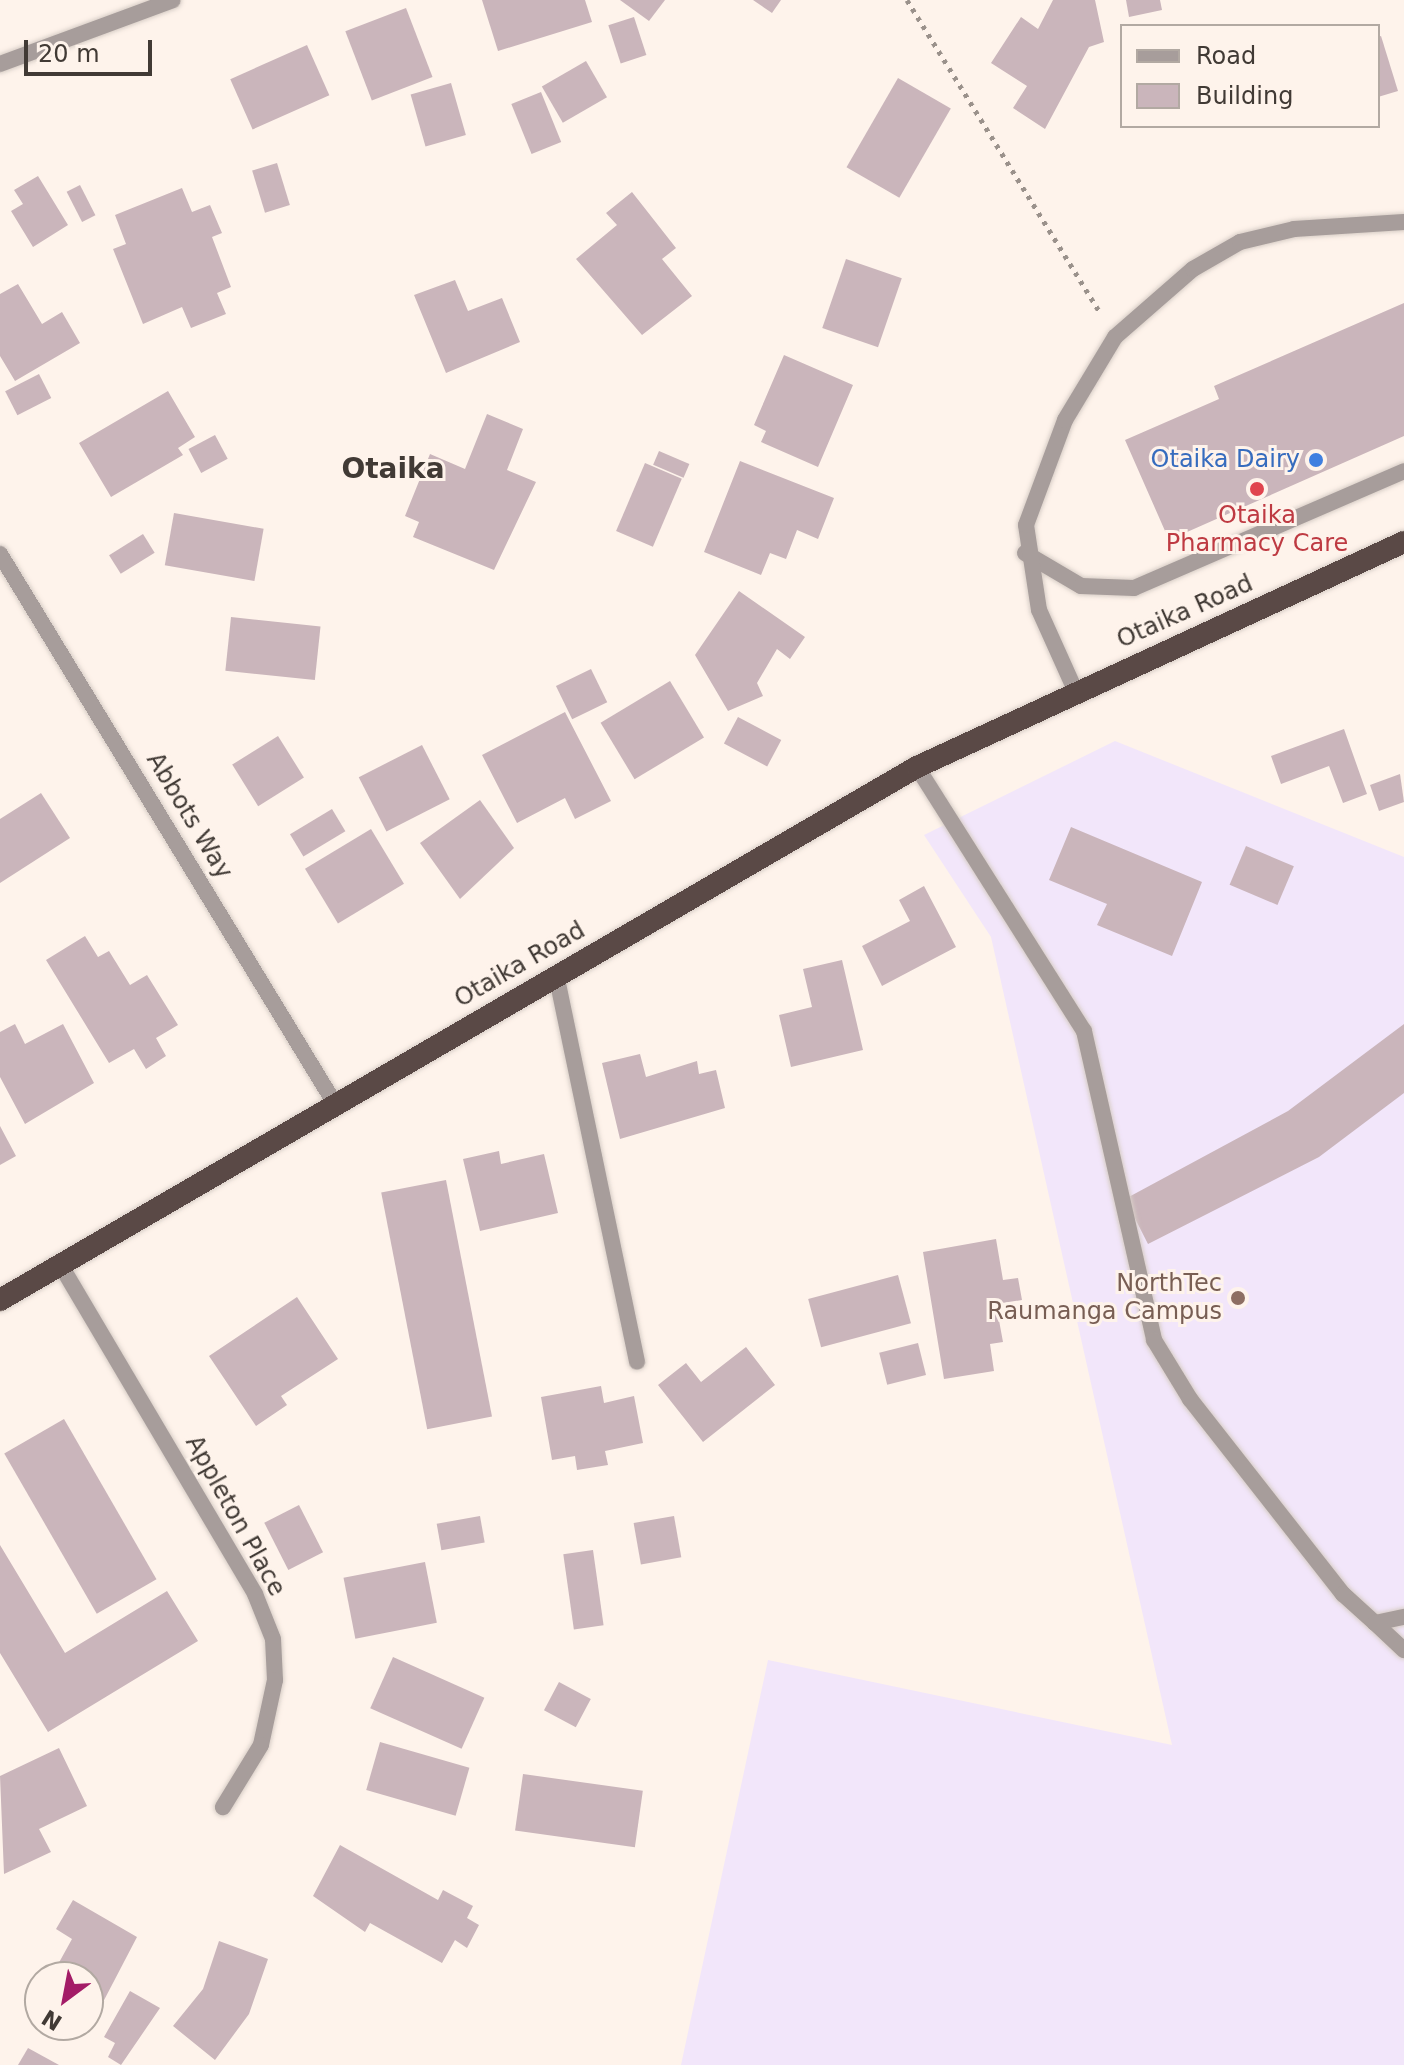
<!DOCTYPE html>
<style>
body{margin:0}
#map{position:relative;width:1404px;height:2065px;overflow:hidden;background:#fef3eb;font-family:"DejaVu Sans",sans-serif}
div>[style]{position:absolute}
.education>*{inset:0;background:#f2e6fa}
.building>*{inset:0;background:#cab5bb;transform-origin:0 0}
.path>*{height:5px;margin-top:-2.5px;transform-origin:0;background:repeating-linear-gradient(90deg,#9a918b 0 4px,transparent 0 10px)}
.roads{filter:drop-shadow(0 0 2px #d8cec7) drop-shadow(0 0 2px #d8cec7)}
.service>*{height:16px;margin:-8px;padding:0 8px;transform-origin:8px;border-radius:8px;background:#a79d9b}
.minor>*{height:16px;margin:-8px;padding:0 8px;transform-origin:8px;border-radius:8px;background:#a79d9b}
.trunk>*{height:22px;margin:-11px;padding:0 11px;transform-origin:11px;border-radius:11px;background:#5a4946}
.dots>*{width:22px;height:22px;translate:-50% -50%;box-sizing:border-box;border:4px solid #fef3eb;border-radius:50%}
span{translate:-50% -50%;white-space:nowrap;text-align:center;line-height:1.15;-webkit-text-stroke:6px #fef3eb;paint-order:stroke}
.shop-label{font-size:24px;color:#366cbe}
.right{translate:-100% -50%;text-align:right}
.health-label{font-size:24px;color:#be3a42}
.street-label{font-size:24px;color:#413a35}
.education-label{font-size:24px;color:#785e54}
.quarter-label{font-size:28px;color:#413a35;font-weight:700}
.legend{position:absolute;left:1120px;top:24px;width:260px;height:104px;box-sizing:border-box;background:#fef3eb;border:2px solid #b2a9a2;margin:0;padding:10px 14px;list-style:none;font-size:24px;color:#413a35}
.legend li{display:flex;align-items:center;gap:16px;height:40px}
.legend b{width:40px;border:2px solid #b2a9a2}
.north{position:absolute;left:24px;top:1961px;width:80px;height:80px;box-sizing:border-box;background:#fef3eb;border:2px solid #b2a9a2;border-radius:50%;rotate:212deg;font-size:22px;font-weight:700;line-height:32px;text-align:center;color:#413a35}
.north::after{content:'';display:block;margin:auto;width:28px;height:36px;background:#a31c67;clip-path:polygon(50% 0,100% 100%,50% 72%,0 100%)}
.scale{position:absolute;left:24px;top:40px;width:128px;height:36px;box-sizing:border-box;border:4px solid #413a35;border-top:0;padding-left:10px;font-size:24px;line-height:28px;white-space:nowrap;color:#413a35;-webkit-text-stroke:6px #fef3eb;paint-order:stroke}
</style>
<div id="map">
<div class="education">
<i style="clip-path:polygon(1115px 741px,1404px 857px,1404px 2065px,681px 2065px,768px 1660px,1172px 1745px,991px 937px,924px 835px)"></i>
</div>
<div class="building">
<i style="clip-path:polygon(482px 0,585px 0,592px 22px,498px 51px)"></i>
<i style="clip-path:polygon(620px 0,665px 0,649px 21px)"></i>
<i style="clip-path:polygon(753px 0,781px 0,772px 13px)"></i>
<i style="clip-path:polygon(1053px 0,1095px 0,1104px 42px,1089px 47px,1045px 129px,1013px 108px,1027px 86px,991px 63px,1021px 17px,1038px 29px)"></i>
<i style="clip-path:polygon(1126px 0,1160px 0,1162px 10px,1129px 17px)"></i>
<i style="left:406px;top:8px;width:74px;height:65px;rotate:69deg"></i>
<i style="left:634px;top:17px;width:40px;height:27px;rotate:72deg"></i>
<i style="clip-path:polygon(1381px 36px,1398px 91px,1378px 97px,1378px 37px)"></i>
<i style="left:307px;top:45px;width:55px;height:84px;rotate:66deg"></i>
<i style="left:586px;top:61px;width:42px;height:51px;rotate:60deg"></i>
<i style="left:898px;top:78px;width:61px;height:103px;rotate:30deg"></i>
<i style="left:451px;top:83px;width:54px;height:42px;rotate:74deg"></i>
<i style="left:541px;top:92px;width:54px;height:32px;rotate:68deg"></i>
<i style="left:277px;top:163px;width:44px;height:26px;rotate:73deg"></i>
<i style="clip-path:polygon(38px 176px,68px 225px,33px 247px,11px 211px,23px 204px,14px 190px)"></i>
<i style="left:80px;top:185px;width:34px;height:15px;rotate:63deg"></i>
<i style="clip-path:polygon(182px 188px,192px 212px,210px 205px,222px 233px,212px 237px,231px 287px,217px 293px,226px 314px,191px 328px,182px 307px,143px 324px,113px 249px,126px 244px,115px 215px)"></i>
<i style="clip-path:polygon(632px 192px,676px 248px,662px 259px,692px 296px,642px 335px,576px 259px,617px 225px,606px 213px)"></i>
<i style="left:846px;top:259px;width:59px;height:73px;rotate:19deg"></i>
<i style="clip-path:polygon(455px 280px,468px 311px,502px 298px,520px 342px,446px 373px,414px 295px)"></i>
<i style="clip-path:polygon(18px 284px,42px 324px,62px 312px,80px 343px,15px 381px,0 356px,0 294px)"></i>
<i style="clip-path:polygon(1404px 303px,1404px 436px,1169px 540px,1125px 440px,1219px 399px,1214px 386px)"></i>
<i style="clip-path:polygon(784px 355px,853px 385px,818px 467px,761px 442px,766px 431px,754px 425px)"></i>
<i style="left:39px;top:374px;width:27px;height:38px;rotate:63deg"></i>
<i style="clip-path:polygon(168px 391px,195px 437px,178px 448px,183px 455px,111px 497px,79px 443px)"></i>
<i style="clip-path:polygon(487px 414px,523px 429px,507px 470px,536px 482px,494px 570px,413px 537px,419px 522px,405px 516px,430px 454px,465px 469px)"></i>
<i style="left:215px;top:435px;width:27px;height:30px;rotate:62deg"></i>
<i style="left:659px;top:451px;width:33px;height:15px;rotate:23deg"></i>
<i style="clip-path:polygon(740px 461px,834px 498px,818px 539px,797px 530px,786px 559px,770px 553px,761px 575px,704px 552px)"></i>
<i style="left:645px;top:463px;width:40px;height:74px;rotate:23deg"></i>
<i style="left:174px;top:513px;width:91px;height:53px;rotate:10deg"></i>
<i style="left:143px;top:534px;width:22px;height:40px;rotate:58deg"></i>
<i style="clip-path:polygon(739px 591px,805px 637px,790px 659px,777px 649px,757px 683px,763px 696px,728px 711px,695px 655px)"></i>
<i style="left:231px;top:617px;width:90px;height:54px;rotate:6deg"></i>
<i style="left:591px;top:669px;width:37px;height:39px;rotate:64deg"></i>
<i style="left:670px;top:681px;width:66px;height:81px;rotate:59deg"></i>
<i style="clip-path:polygon(565px 712px,611px 801px,575px 819px,565px 798px,517px 823px,482px 755px)"></i>
<i style="left:738px;top:717px;width:49px;height:30px;rotate:28deg"></i>
<i style="clip-path:polygon(1344px 729px,1367px 794px,1343px 803px,1329px 766px,1281px 784px,1271px 756px)"></i>
<i style="left:278px;top:736px;width:49px;height:54px;rotate:58deg"></i>
<i style="left:422px;top:745px;width:61px;height:71px;rotate:63deg"></i>
<i style="clip-path:polygon(1400px 774px,1404px 802px,1379px 811px,1370px 785px)"></i>
<i style="clip-path:polygon(41px 793px,70px 838px,0 883px,0 819px)"></i>
<i style="clip-path:polygon(480px 800px,514px 848px,460px 899px,420px 843px)"></i>
<i style="left:332px;top:809px;width:26px;height:49px;rotate:59deg"></i>
<i style="clip-path:polygon(1071px 827px,1202px 882px,1172px 956px,1097px 925px,1107px 904px,1049px 880px)"></i>
<i style="left:371px;top:829px;width:64px;height:77px;rotate:59deg"></i>
<i style="left:1246px;top:846px;width:52px;height:42px;rotate:23deg"></i>
<i style="clip-path:polygon(924px 886px,956px 947px,882px 986px,862px 946px,910px 921px,899px 900px)"></i>
<i style="clip-path:polygon(85px 936px,98px 957px,109px 951px,130px 985px,147px 975px,178px 1025px,156px 1038px,166px 1056px,146px 1069px,134px 1049px,109px 1063px,46px 960px)"></i>
<i style="clip-path:polygon(842px 960px,863px 1050px,791px 1067px,779px 1015px,812px 1007px,803px 969px)"></i>
<i style="clip-path:polygon(15px 1024px,25px 1044px,63px 1024px,94px 1083px,25px 1124px,0 1077px,0 1032px)"></i>
<i style="clip-path:polygon(1404px 1024px,1404px 1093px,1319px 1157px,1148px 1244px,1125px 1199px,1288px 1111px)"></i>
<i style="clip-path:polygon(640px 1054px,646px 1077px,697px 1061px,699px 1074px,716px 1070px,725px 1108px,620px 1139px,602px 1063px)"></i>
<i style="clip-path:polygon(0 1126px,16px 1156px,0 1165px)"></i>
<i style="clip-path:polygon(499px 1151px,501px 1164px,544px 1154px,558px 1213px,480px 1231px,463px 1159px)"></i>
<i style="left:446px;top:1180px;width:241px;height:66px;rotate:79deg"></i>
<i style="clip-path:polygon(996px 1239px,1003px 1280px,1018px 1278px,1022px 1300px,996px 1304px,1003px 1342px,990px 1344px,994px 1371px,944px 1379px,923px 1252px)"></i>
<i style="left:898px;top:1275px;width:50px;height:93px;rotate:75deg"></i>
<i style="clip-path:polygon(297px 1297px,338px 1359px,281px 1396px,287px 1405px,256px 1426px,209px 1356px)"></i>
<i style="left:918px;top:1343px;width:33px;height:40px;rotate:76deg"></i>
<i style="clip-path:polygon(746px 1347px,775px 1385px,703px 1442px,658px 1385px,686px 1363px,701px 1382px)"></i>
<i style="clip-path:polygon(601px 1386px,604px 1403px,634px 1396px,643px 1443px,605px 1451px,608px 1465px,577px 1470px,575px 1456px,552px 1460px,541px 1397px)"></i>
<i style="left:64px;top:1419px;width:185px;height:69px;rotate:60deg"></i>
<i style="left:299px;top:1505px;width:53px;height:39px;rotate:63deg"></i>
<i style="left:480px;top:1516px;width:27px;height:44px;rotate:80deg"></i>
<i style="left:674px;top:1516px;width:42px;height:41px;rotate:80deg"></i>
<i style="clip-path:polygon(0 1545px,65px 1653px,167px 1591px,198px 1641px,48px 1732px,0 1653px)"></i>
<i style="left:593px;top:1550px;width:76px;height:30px;rotate:82deg"></i>
<i style="left:425px;top:1562px;width:62px;height:83px;rotate:79deg"></i>
<i style="left:393px;top:1657px;width:100px;height:56px;rotate:24deg"></i>
<i style="left:559px;top:1682px;width:36px;height:32px;rotate:28deg"></i>
<i style="left:380px;top:1742px;width:93px;height:50px;rotate:16deg"></i>
<i style="clip-path:polygon(59px 1748px,87px 1806px,39px 1829px,51px 1852px,4px 1874px,0 1776px)"></i>
<i style="left:523px;top:1774px;width:121px;height:57px;rotate:8deg"></i>
<i style="clip-path:polygon(340px 1845px,438px 1900px,443px 1890px,473px 1906px,467px 1918px,479px 1925px,467px 1948px,455px 1940px,442px 1963px,370px 1923px,365px 1932px,313px 1896px)"></i>
<i style="clip-path:polygon(73px 1900px,137px 1937px,90px 2027px,88px 1977px,51px 1977px,72px 1939px,56px 1929px)"></i>
<i style="clip-path:polygon(219px 1941px,268px 1959px,249px 2014px,215px 2060px,173px 2026px,203px 1989px)"></i>
<i style="clip-path:polygon(130px 1991px,160px 2008px,121px 2065px,108px 2057px,115px 2043px,104px 2037px)"></i>
<i style="clip-path:polygon(28px 2048px,59px 2065px,18px 2065px)"></i>
</div>
<div class="path">
<i style="left:907px;top:0;width:367px;rotate:58.3deg"></i>
</div>
<div class="roads">
<div class="service">
<i style="left:1025px;top:553px;width:65px;rotate:30.5deg"></i>
<i style="left:1081px;top:586px;width:53px;rotate:2.2deg"></i>
<i style="left:1134px;top:588px;width:294px;rotate:-23.4deg"></i>
<i style="left:917px;top:767px;width:312px;rotate:57.7deg"></i>
<i style="left:1084px;top:1031px;width:317px;rotate:77.2deg"></i>
<i style="left:1154px;top:1340px;width:69px;rotate:58.6deg"></i>
<i style="left:1190px;top:1399px;width:248px;rotate:51.9deg"></i>
<i style="left:1343px;top:1594px;width:43px;rotate:42.2deg"></i>
<i style="left:1375px;top:1623px;width:30px;rotate:-12deg"></i>
<i style="left:556px;top:974px;width:396px;rotate:78.2deg"></i>
<i style="left:1375px;top:1623px;width:40px;rotate:43deg"></i>
</div>
<div class="minor">
<i style="left:0;top:64px;width:184px;rotate:-20.3deg"></i>
<i style="left:0;top:554px;width:644px;rotate:58.65deg"></i>
<i style="left:1075px;top:690px;width:88px;rotate:-114.2deg"></i>
<i style="left:1039px;top:610px;width:86px;rotate:-98.7deg"></i>
<i style="left:1026px;top:525px;width:112px;rotate:-69.6deg"></i>
<i style="left:1065px;top:420px;width:97px;rotate:-58.9deg"></i>
<i style="left:1115px;top:337px;width:103px;rotate:-41.1deg"></i>
<i style="left:1193px;top:269px;width:54px;rotate:-29.9deg"></i>
<i style="left:1240px;top:242px;width:56px;rotate:-13.5deg"></i>
<i style="left:1294px;top:229px;width:110px;rotate:-3.6deg"></i>
<i style="left:60px;top:1264px;width:383px;rotate:59.4deg"></i>
<i style="left:255px;top:1594px;width:48px;rotate:68.2deg"></i>
<i style="left:273px;top:1639px;width:41px;rotate:87.2deg"></i>
<i style="left:275px;top:1680px;width:66px;rotate:102.2deg"></i>
<i style="left:261px;top:1745px;width:73px;rotate:121.5deg"></i>
</div>
<div class="trunk">
<i style="left:0;top:1300px;width:1061px;rotate:-30.17deg"></i>
<i style="left:917px;top:767px;width:536px;rotate:-24.8deg"></i>
</div>
</div>
<div class="dots">
<i style="left:1316px;top:460px;background:#3f7fe0"></i>
<i style="left:1257px;top:489px;background:#e0444e"></i>
<i style="left:1238px;top:1298px;background:#8d6e63"></i>
</div>
<div class="shop-label">
<span class="right" style="left:1300px;top:460px">Otaika Dairy</span>
</div>
<div class="health-label">
<span style="left:1257px;top:530px">Otaika<br>Pharmacy Care</span>
</div>
<div class="street-label">
<span style="left:1185px;top:612px;rotate:-24deg">Otaika Road</span>
<span style="left:189px;top:816px;rotate:59deg">Abbots Way</span>
<span style="left:520px;top:965px;rotate:-30deg">Otaika Road</span>
<span style="left:235px;top:1516px;rotate:61deg">Appleton Place</span>
</div>
<div class="education-label">
<span class="right" style="left:1222px;top:1298px">NorthTec<br>Raumanga Campus</span>
</div>
<div class="quarter-label">
<span style="left:393px;top:469px">Otaika</span>
</div>
<ul class="legend">
<li><b style="height:10px;background:#a79d9b"></b>Road</li>
<li><b style="height:22px;background:#cab5bb"></b>Building</li>
</ul>
<div class="north">N</div>
<div class="scale">20 m</div>
</div>
